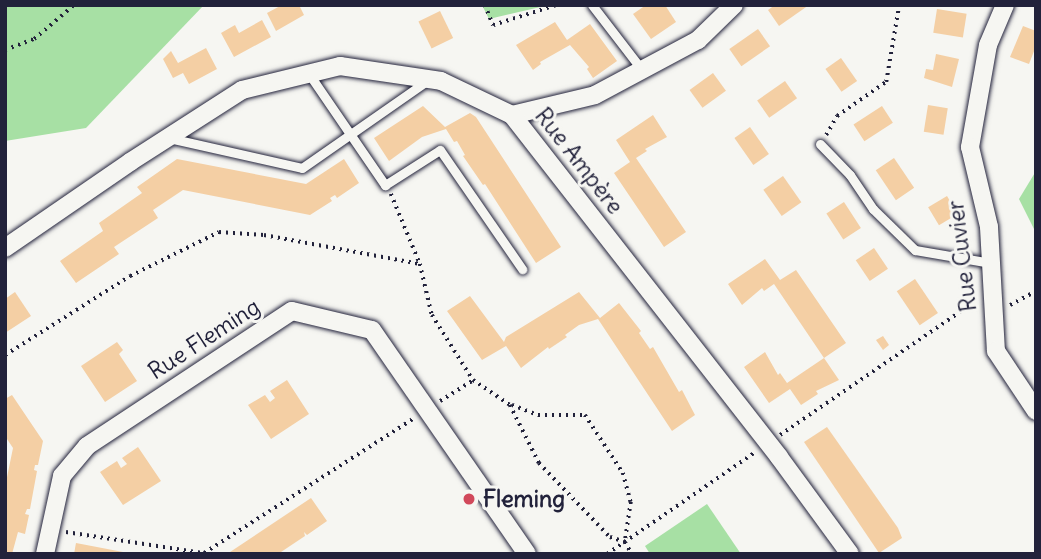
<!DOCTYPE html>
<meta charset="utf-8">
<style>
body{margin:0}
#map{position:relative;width:1041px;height:559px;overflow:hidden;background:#f6f6f2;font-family:Delius,sans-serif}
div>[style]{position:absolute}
.green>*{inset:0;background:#a7e0a4}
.building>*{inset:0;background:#f4cfa4;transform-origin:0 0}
.path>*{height:3.5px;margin-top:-1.75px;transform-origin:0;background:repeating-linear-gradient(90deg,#22223b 0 2px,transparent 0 7px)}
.roads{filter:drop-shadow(0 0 2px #22223b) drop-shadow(0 0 2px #22223b)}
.lane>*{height:9px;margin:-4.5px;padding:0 4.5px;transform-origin:4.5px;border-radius:4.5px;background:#f6f6f2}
.street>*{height:18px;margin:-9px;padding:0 9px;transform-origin:9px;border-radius:9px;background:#f6f6f2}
.dots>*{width:19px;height:19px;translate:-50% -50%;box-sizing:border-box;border:4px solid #f6f6f2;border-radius:50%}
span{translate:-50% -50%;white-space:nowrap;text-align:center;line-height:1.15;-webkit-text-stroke:6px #f6f6f2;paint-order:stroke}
.street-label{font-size:23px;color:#22223b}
.poi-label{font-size:23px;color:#22223b;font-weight:700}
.left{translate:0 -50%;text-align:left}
.frame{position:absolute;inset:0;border:7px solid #22223b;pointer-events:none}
</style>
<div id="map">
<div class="green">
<i style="clip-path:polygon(5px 5px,204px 5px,86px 128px,5px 141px)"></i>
<i style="clip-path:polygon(482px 5px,549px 5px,489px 19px)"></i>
<i style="clip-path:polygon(1036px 171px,1036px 233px,1019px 199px)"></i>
<i style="clip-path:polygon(707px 504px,741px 554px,650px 554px,645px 546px)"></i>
</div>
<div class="building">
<i style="clip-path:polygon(282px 5px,299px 5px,304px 15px,276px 31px,267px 13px)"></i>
<i style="clip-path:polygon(646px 5px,665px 5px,676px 22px,651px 39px,633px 14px)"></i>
<i style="clip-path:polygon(775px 5px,809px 5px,779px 26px,768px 10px)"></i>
<i style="left:937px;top:9px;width:30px;height:24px;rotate:9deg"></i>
<i style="left:440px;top:11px;width:30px;height:24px;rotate:64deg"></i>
<i style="clip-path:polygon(262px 20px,271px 37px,234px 57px,221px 33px,235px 25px,239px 33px)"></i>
<i style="clip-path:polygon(555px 22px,567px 40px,590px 24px,617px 61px,593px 78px,587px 69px,589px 67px,570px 45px,540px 62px,541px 64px,533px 70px,516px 45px)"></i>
<i style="clip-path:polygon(1023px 26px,1036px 31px,1036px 46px,1029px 64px,1010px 57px)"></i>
<i style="left:758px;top:29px;width:21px;height:35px;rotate:55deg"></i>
<i style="clip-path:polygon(206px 48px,217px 69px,189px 84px,183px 73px,173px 78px,163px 59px,171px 51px,178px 63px)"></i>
<i style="clip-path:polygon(936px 54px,959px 59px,952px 87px,924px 78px,926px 69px,933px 70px)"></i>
<i style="left:841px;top:58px;width:28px;height:19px;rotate:55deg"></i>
<i style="left:713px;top:73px;width:22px;height:29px;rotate:54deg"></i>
<i style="left:785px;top:81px;width:21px;height:34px;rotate:55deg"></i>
<i style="left:928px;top:105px;width:20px;height:27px;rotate:9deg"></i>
<i style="clip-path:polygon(423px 106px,445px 127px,470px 113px,476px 117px,561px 247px,536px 263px,485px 184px,483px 185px,463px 156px,465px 155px,457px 141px,454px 142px,446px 129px,422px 137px,389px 161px,374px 138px)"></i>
<i style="left:882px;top:106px;width:20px;height:34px;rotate:57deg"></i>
<i style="clip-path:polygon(653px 115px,667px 137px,645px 149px,647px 151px,636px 158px,686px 232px,664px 247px,614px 173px,630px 162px,616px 140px)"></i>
<i style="left:750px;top:127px;width:33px;height:19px;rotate:55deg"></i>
<i style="left:894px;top:158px;width:36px;height:22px;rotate:56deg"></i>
<i style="clip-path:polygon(177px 159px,306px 184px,344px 159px,359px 183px,337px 198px,335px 195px,330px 198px,332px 201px,310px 215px,183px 190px,153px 210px,158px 218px,114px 247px,119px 254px,76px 283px,60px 261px,103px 231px,99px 223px,142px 193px,137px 187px)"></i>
<i style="left:783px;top:176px;width:32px;height:24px;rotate:55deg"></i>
<i style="left:947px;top:196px;width:21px;height:22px;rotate:59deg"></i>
<i style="left:844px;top:202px;width:31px;height:21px;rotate:57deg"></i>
<i style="left:874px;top:248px;width:25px;height:22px;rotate:56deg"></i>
<i style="clip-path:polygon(765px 259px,780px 280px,796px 270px,846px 343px,824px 358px,774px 284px,764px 291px,762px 288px,742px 305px,728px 284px)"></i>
<i style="left:915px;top:279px;width:41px;height:22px;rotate:56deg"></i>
<i style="clip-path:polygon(15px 292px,31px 316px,5px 333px,5px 299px)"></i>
<i style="clip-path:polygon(579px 292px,600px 318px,619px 303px,641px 331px,639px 333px,650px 349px,653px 347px,679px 392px,682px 390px,695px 415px,672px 431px,598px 319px,579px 325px,565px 335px,567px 337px,549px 349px,548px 347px,521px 368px,506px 346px,482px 360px,447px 311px,470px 296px,504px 342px,506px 337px)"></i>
<i style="clip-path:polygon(883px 336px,889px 345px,883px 350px,876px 340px)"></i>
<i style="clip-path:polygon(117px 342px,123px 350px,119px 354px,137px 381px,105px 402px,81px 366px)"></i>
<i style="clip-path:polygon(765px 352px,778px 375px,780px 373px,787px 383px,824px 358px,839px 380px,816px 391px,818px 394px,801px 405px,790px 389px,769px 403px,744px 367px)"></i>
<i style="clip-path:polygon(287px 380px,309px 414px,271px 439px,248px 405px,265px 395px,270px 402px,275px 398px,270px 391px)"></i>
<i style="clip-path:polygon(12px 395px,43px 441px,38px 465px,35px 465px,34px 470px,37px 471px,30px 509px,27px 509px,25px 514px,29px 515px,25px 534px,18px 532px,12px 554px,5px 554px,5px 487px,13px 448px,5px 436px,5px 399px)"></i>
<i style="clip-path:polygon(827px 427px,898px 528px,902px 538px,879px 553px,804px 442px)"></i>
<i style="clip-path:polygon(138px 447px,161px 481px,123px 505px,100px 472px,117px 461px,121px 468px,127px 464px,122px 458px)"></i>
<i style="clip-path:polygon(311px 498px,327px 521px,307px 535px,304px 532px,305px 536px,278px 554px,227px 554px)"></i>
<i style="clip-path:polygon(76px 543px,123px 552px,123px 554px,74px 554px)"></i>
</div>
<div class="path">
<i style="left:485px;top:5px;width:22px;rotate:68deg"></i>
<i style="left:493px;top:25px;width:66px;rotate:-17.6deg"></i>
<i style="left:5px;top:50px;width:31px;rotate:-21deg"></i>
<i style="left:34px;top:39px;width:52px;rotate:-40.4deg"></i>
<i style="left:826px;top:135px;width:22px;rotate:-60deg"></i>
<i style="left:837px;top:116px;width:60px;rotate:-34.8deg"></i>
<i style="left:886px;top:82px;width:78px;rotate:-80.4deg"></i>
<i style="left:391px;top:194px;width:76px;rotate:67.5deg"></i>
<i style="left:1010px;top:305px;width:30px;rotate:-28deg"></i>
<i style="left:5px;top:355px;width:148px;rotate:-32.3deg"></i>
<i style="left:130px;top:276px;width:99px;rotate:-26.3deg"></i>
<i style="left:219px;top:232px;width:45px;rotate:3.8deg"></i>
<i style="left:264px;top:235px;width:159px;rotate:10.5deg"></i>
<i style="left:420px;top:264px;width:52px;rotate:76.8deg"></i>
<i style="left:432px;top:315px;width:77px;rotate:57.8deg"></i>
<i style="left:473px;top:380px;width:45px;rotate:34deg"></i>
<i style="left:510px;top:405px;width:65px;rotate:63.4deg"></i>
<i style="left:539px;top:463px;width:103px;rotate:46.2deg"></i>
<i style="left:610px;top:537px;width:16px;rotate:18deg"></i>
<i style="left:625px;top:542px;width:14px;rotate:60deg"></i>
<i style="left:440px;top:401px;width:39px;rotate:-32deg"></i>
<i style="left:512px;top:405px;width:28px;rotate:21deg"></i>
<i style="left:538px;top:415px;width:47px"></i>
<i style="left:585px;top:415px;width:69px;rotate:56.8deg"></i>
<i style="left:623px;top:473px;width:30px;rotate:75deg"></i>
<i style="left:631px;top:502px;width:40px;rotate:98.5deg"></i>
<i style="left:780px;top:435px;width:237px;rotate:-34.4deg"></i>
<i style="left:66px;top:532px;width:140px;rotate:8.7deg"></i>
<i style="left:204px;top:553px;width:248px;rotate:-32.7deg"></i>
<i style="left:607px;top:554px;width:178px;rotate:-34.5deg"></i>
</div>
<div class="roads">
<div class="lane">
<i style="left:592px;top:5px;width:82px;rotate:52.4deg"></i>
<i style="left:309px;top:74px;width:135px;rotate:55.6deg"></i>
<i style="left:385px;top:185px;width:65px;rotate:-32.5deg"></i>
<i style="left:440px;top:150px;width:145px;rotate:55.4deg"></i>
<i style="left:169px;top:138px;width:136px;rotate:12.7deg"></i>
<i style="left:302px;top:168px;width:154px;rotate:-34.9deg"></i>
<i style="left:820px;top:144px;width:43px;rotate:45.9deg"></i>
<i style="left:850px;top:175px;width:41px;rotate:55.9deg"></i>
<i style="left:873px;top:209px;width:59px;rotate:44.3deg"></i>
<i style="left:915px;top:250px;width:77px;rotate:9.7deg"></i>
</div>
<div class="street">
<i style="left:1005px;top:5px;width:43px;rotate:113deg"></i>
<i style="left:988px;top:45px;width:104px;rotate:100deg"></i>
<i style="left:970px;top:147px;width:82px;rotate:76.6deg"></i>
<i style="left:989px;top:227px;width:124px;rotate:86.8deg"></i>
<i style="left:996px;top:351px;width:72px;rotate:56.3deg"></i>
<i style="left:512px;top:115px;width:85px;rotate:-13.5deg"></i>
<i style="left:595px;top:95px;width:117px;rotate:-28.1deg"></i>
<i style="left:698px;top:40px;width:50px;rotate:-44.2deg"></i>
<i style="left:5px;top:248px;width:152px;rotate:-34.5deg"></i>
<i style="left:130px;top:162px;width:133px;rotate:-32.7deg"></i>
<i style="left:242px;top:90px;width:101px;rotate:-13.8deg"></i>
<i style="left:340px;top:66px;width:102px;rotate:8.4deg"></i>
<i style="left:441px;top:81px;width:79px;rotate:25.6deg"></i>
<i style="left:512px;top:115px;width:434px;rotate:52deg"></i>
<i style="left:779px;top:457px;width:120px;rotate:53.8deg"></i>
<i style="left:45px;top:554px;width:80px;rotate:-77.7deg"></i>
<i style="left:62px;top:476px;width:39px;rotate:-50deg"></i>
<i style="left:87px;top:446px;width:245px;rotate:-33.4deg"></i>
<i style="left:292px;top:311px;width:82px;rotate:13.4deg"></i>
<i style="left:372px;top:330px;width:272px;rotate:55.3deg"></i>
</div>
</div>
<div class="dots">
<i style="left:469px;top:499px;background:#d1495b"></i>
</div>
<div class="street-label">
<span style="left:579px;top:161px;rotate:52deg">Rue Ampère</span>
<span style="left:962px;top:256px;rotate:-97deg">Rue Cuvier</span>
<span style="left:204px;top:339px;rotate:-33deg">Rue Fleming</span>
</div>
<div class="poi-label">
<span class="left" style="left:483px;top:499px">Fleming</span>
</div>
<div class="frame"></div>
</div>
